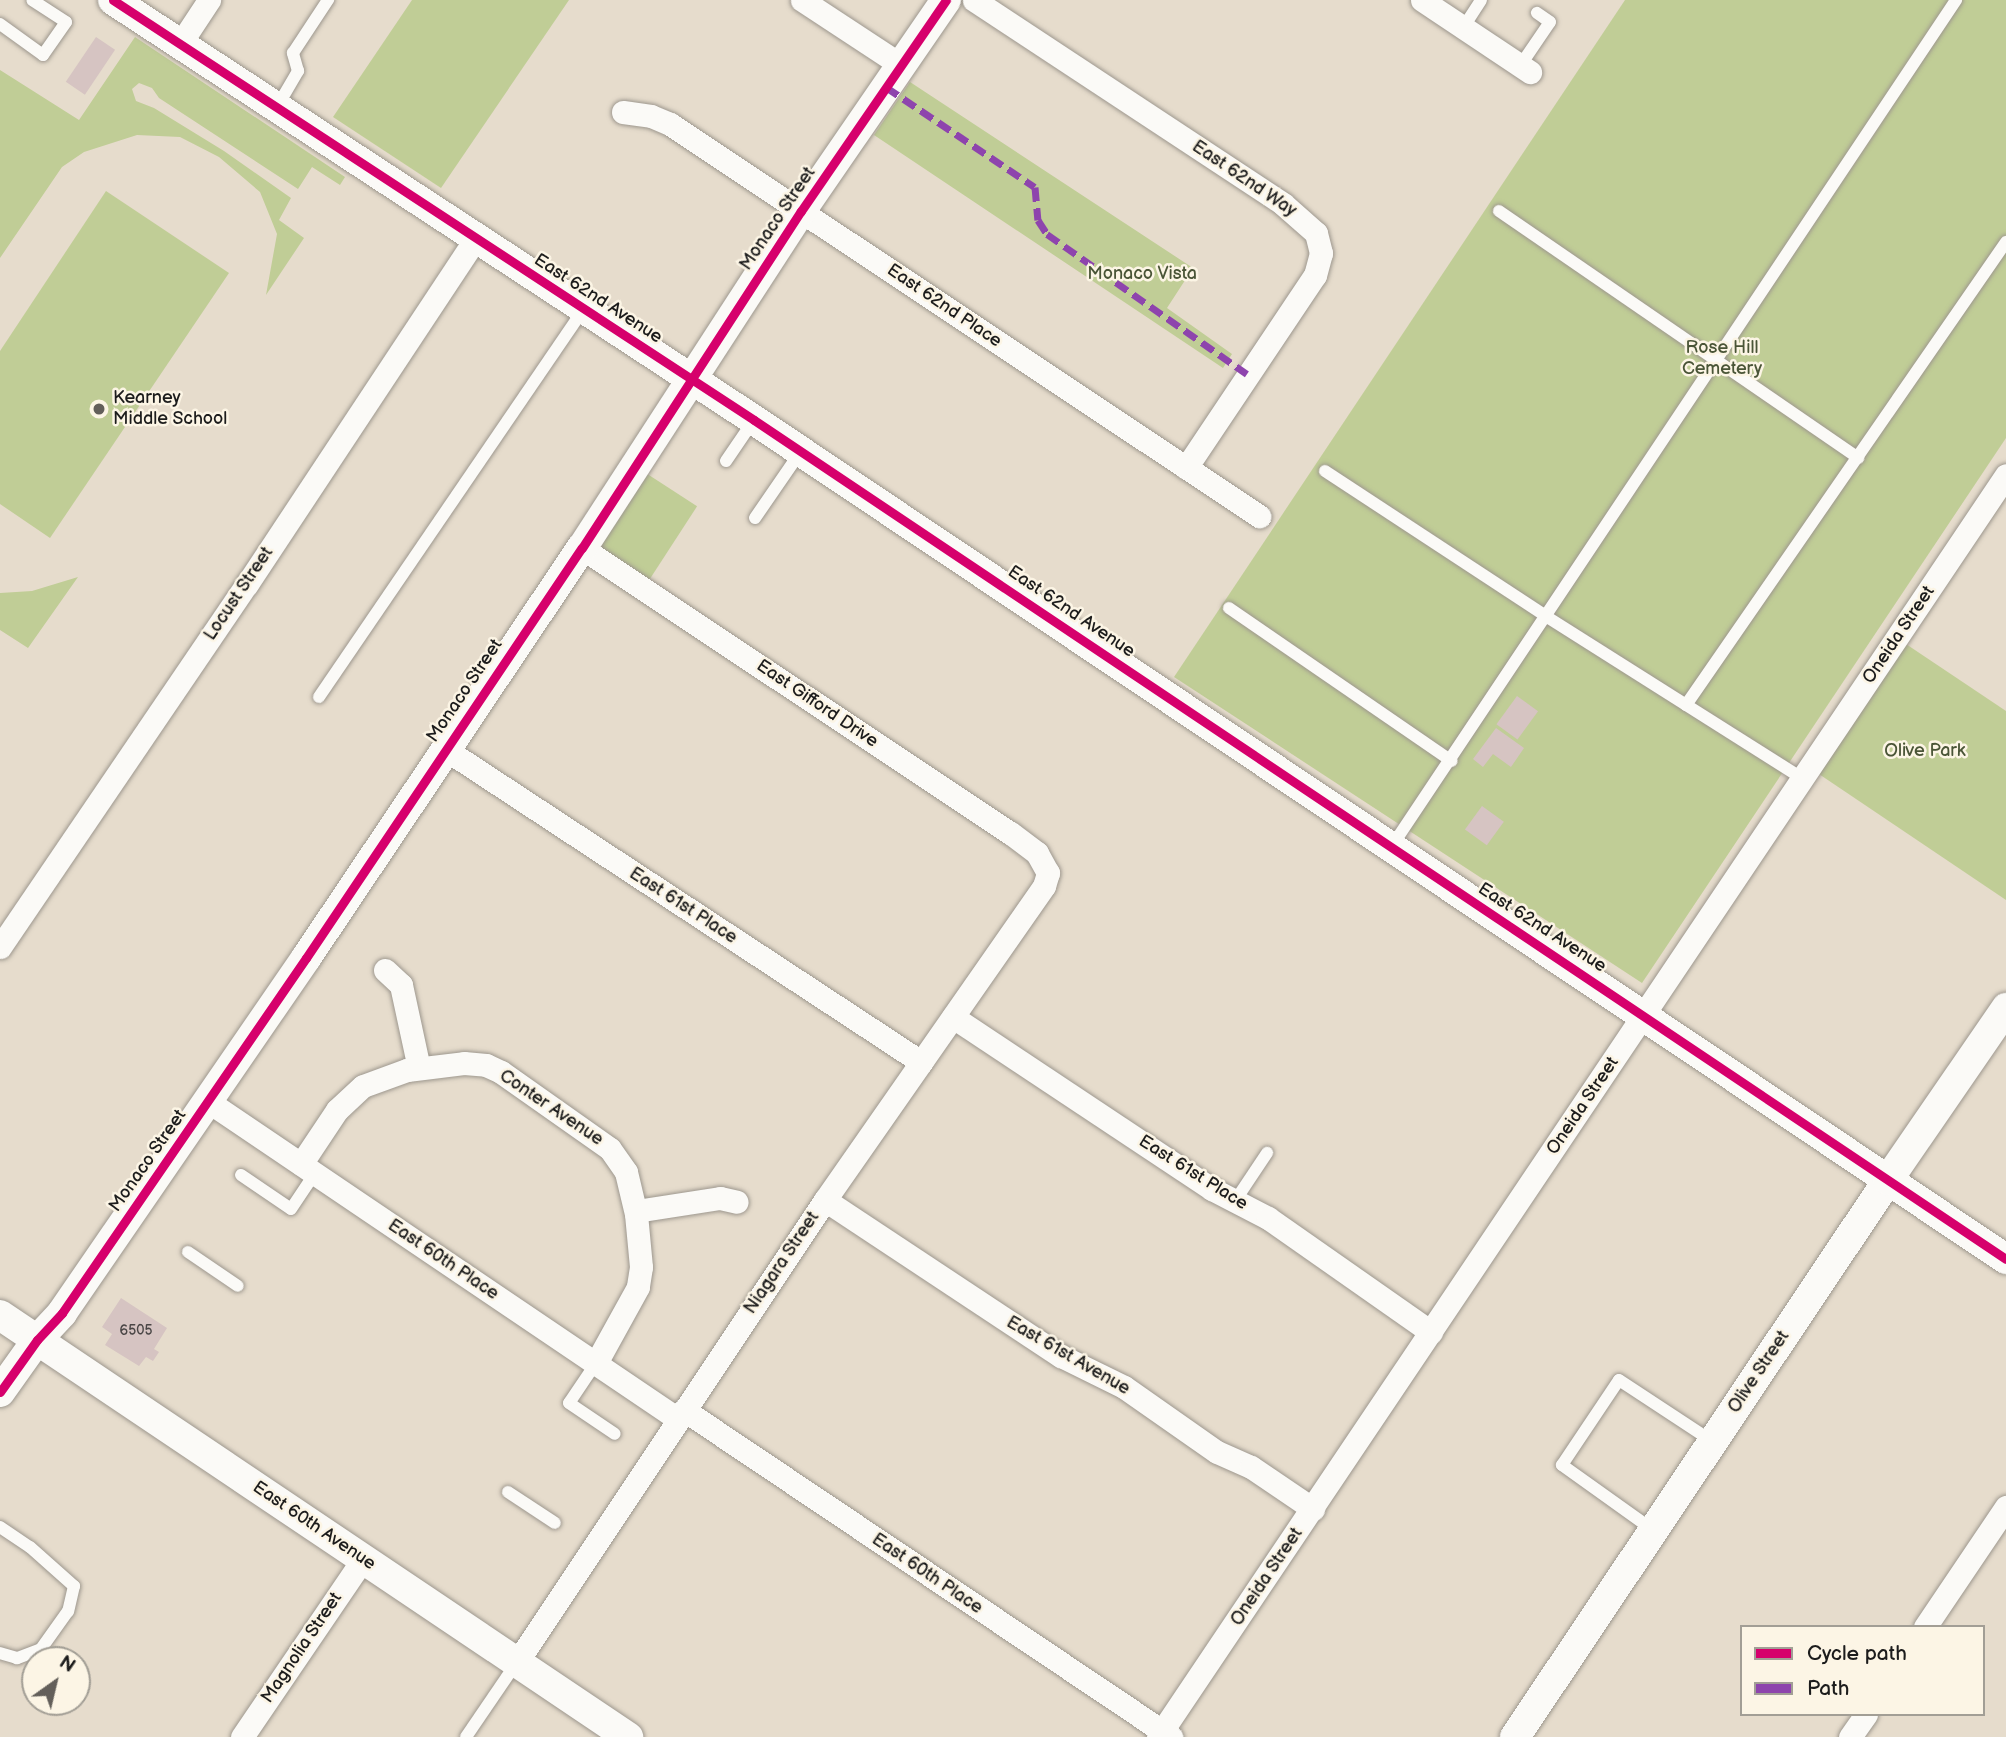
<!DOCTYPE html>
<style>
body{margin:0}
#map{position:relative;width:2006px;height:1737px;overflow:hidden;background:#e6dccc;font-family:"Balsamiq Sans",sans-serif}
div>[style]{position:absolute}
.green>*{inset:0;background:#c0cd96;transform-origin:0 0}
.building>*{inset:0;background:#d6c4c2;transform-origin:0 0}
.roads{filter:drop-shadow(0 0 2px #9d978e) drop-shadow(0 0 2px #9d978e)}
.service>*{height:12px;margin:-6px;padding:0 6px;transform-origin:6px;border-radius:6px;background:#fbfaf7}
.minor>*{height:23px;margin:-11.5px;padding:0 11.5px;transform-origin:11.5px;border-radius:11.5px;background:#fbfaf7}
.tertiary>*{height:30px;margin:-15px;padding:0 15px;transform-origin:15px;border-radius:15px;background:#fbfaf7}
.quiet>*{height:7px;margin-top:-3.5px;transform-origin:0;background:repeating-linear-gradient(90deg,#8e44ad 0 14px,transparent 0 21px)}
.cycleway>*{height:9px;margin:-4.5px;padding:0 4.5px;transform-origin:4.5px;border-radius:4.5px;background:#d6006c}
.dots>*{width:19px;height:19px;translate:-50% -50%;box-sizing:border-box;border:4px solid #fcf5e5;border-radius:50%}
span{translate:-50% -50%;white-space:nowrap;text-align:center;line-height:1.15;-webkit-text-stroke:5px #fcf5e5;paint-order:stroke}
.number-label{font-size:14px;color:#4a4646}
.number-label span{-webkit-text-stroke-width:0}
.street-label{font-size:18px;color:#1c1c1c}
.park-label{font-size:18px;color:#4a5537}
.poi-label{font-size:18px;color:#1c1c1c}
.left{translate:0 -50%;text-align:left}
.legend{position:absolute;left:1740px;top:1625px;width:245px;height:91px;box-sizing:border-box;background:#fcf5e5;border:2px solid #a29e95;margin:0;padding:9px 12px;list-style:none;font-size:21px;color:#1c1c1c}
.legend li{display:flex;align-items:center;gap:14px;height:35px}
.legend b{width:35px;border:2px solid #a29e95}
.north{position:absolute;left:21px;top:1646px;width:70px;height:70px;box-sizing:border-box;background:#fcf5e5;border:2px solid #a29e95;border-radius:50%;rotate:34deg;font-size:19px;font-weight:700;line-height:28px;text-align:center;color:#1c1c1c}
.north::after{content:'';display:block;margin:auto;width:24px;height:32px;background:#635f5a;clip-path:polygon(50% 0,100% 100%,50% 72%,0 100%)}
</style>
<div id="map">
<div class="green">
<i style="clip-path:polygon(412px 0,569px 0,441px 188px,333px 117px)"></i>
<i style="clip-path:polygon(1625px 0,2006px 0,2006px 438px,1642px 983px,1174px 677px)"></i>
<i style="clip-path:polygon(135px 37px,345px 177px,340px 185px,312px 167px,298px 189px,159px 98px,152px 88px,139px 83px,132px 89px,136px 101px,154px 108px,224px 151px,291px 198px,279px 220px,304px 238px,266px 295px,277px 234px,260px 192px,219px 157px,180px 137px,137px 135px,84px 152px,62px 167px,0 258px,0 70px,79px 120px)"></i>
<i style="clip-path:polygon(910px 82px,1193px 268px,1167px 308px,1232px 354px,1223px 368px,874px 135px)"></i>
<i style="clip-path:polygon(106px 191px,229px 273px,50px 538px,0 504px,0 351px)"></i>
<i style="left:635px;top:466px;width:74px;height:98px;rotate:33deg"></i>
<i style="clip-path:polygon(78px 577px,28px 648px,0 630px,0 593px,32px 591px)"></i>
<i style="clip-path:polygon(1897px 638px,2006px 711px,2006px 900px,1810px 768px)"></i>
</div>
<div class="building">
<i style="left:96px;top:37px;width:23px;height:54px;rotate:34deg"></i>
<i style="left:1517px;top:696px;width:26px;height:35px;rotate:36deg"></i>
<i style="clip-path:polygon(1496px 728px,1524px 748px,1511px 767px,1493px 754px,1483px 767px,1473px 759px)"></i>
<i style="left:1482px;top:806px;width:27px;height:29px;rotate:36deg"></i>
<i style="clip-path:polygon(121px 1298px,167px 1328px,154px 1349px,159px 1352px,153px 1361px,146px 1357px,139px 1366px,105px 1345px,112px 1334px,102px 1327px)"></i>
</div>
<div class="roads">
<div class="service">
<i style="left:0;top:24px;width:53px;rotate:35.8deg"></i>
<i style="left:43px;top:55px;width:40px;rotate:-55.1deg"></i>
<i style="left:66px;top:22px;width:40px;rotate:-147.1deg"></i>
<i style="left:1463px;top:28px;width:33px;rotate:-57deg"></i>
<i style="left:1520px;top:66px;width:53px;rotate:-55.7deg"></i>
<i style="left:1550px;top:22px;width:16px;rotate:-145deg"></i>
<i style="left:277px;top:107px;width:42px;rotate:-59.7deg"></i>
<i style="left:298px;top:71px;width:19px;rotate:-106deg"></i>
<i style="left:293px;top:53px;width:64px;rotate:-56.6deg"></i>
<i style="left:1499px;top:211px;width:436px;rotate:34.5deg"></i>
<i style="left:726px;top:461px;width:50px;rotate:-55.7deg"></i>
<i style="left:1325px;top:471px;width:266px;rotate:33.3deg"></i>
<i style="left:1547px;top:617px;width:303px;rotate:32.3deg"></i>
<i style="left:755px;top:518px;width:81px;rotate:-55.5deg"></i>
<i style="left:1229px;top:608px;width:270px;rotate:34.5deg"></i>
<i style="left:319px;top:697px;width:470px;rotate:-55.7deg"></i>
<i style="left:1686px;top:705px;width:563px;rotate:-55.35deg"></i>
<i style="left:1392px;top:846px;width:1017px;rotate:-56.31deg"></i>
<i style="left:241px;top:1175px;width:60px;rotate:34.2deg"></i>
<i style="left:291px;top:1209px;width:43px;rotate:-56.3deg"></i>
<i style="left:1235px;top:1201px;width:58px;rotate:-56.3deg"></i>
<i style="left:188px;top:1252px;width:60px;rotate:34.2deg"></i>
<i style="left:596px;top:1363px;width:48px;rotate:124deg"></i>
<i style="left:569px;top:1403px;width:55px;rotate:34deg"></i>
<i style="left:508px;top:1492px;width:56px;rotate:33.4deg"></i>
<i style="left:0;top:1527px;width:36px;rotate:34deg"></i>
<i style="left:30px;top:1547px;width:59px;rotate:41.6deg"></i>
<i style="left:74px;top:1586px;width:26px;rotate:103deg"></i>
<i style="left:68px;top:1611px;width:47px;rotate:125.4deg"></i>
<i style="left:41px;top:1649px;width:26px;rotate:159deg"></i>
<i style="left:17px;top:1658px;width:18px;rotate:-164deg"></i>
<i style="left:1653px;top:1530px;width:112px;rotate:-144.5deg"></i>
<i style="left:1562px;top:1465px;width:102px;rotate:-56.2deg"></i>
<i style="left:1619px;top:1380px;width:111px;rotate:33.3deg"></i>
<i style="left:466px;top:1737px;width:91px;rotate:-55.8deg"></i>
</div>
<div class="minor">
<i style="left:802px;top:0;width:118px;rotate:33.3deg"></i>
<i style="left:974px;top:0;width:370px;rotate:33.4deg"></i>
<i style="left:1283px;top:204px;width:44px;rotate:41.3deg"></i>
<i style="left:1316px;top:233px;width:21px;rotate:76deg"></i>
<i style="left:1321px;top:253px;width:23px;rotate:105deg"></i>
<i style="left:1315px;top:275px;width:232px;rotate:123.8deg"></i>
<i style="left:1422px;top:0;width:130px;rotate:33.7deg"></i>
<i style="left:180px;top:44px;width:53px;rotate:-56.6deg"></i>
<i style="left:623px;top:112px;width:28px;rotate:8deg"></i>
<i style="left:651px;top:116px;width:21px;rotate:23deg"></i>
<i style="left:670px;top:124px;width:708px;rotate:33.65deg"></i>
<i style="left:445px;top:749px;width:570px;rotate:33.33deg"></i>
<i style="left:0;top:947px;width:439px;rotate:-55.8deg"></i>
<i style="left:247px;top:584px;width:414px;rotate:-56.5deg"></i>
<i style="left:385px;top:970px;width:22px;rotate:43deg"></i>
<i style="left:401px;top:985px;width:85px;rotate:77.8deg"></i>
<i style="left:953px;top:1017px;width:311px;rotate:33.6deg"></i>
<i style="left:1212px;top:1189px;width:63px;rotate:27.4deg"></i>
<i style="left:1268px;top:1218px;width:199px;rotate:35deg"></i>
<i style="left:209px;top:1102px;width:566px;rotate:34.06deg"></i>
<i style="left:301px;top:1164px;width:65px;rotate:-56.3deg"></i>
<i style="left:337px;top:1110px;width:35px;rotate:-43deg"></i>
<i style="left:363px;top:1086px;width:47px;rotate:-20deg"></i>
<i style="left:407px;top:1070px;width:57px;rotate:-7deg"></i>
<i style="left:464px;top:1063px;width:22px;rotate:5deg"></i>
<i style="left:486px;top:1065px;width:17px;rotate:25deg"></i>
<i style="left:501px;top:1072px;width:133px;rotate:35.2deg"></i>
<i style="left:610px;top:1149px;width:28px;rotate:55deg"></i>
<i style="left:626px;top:1172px;width:43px;rotate:76.6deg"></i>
<i style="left:636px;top:1214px;width:53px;rotate:84.6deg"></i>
<i style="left:641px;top:1267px;width:20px;rotate:99deg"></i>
<i style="left:638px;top:1287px;width:87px;rotate:118.9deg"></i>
<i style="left:825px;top:1200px;width:283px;rotate:33.5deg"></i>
<i style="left:1061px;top:1356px;width:70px;rotate:26.2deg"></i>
<i style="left:1124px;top:1387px;width:113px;rotate:35deg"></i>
<i style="left:1217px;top:1452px;width:37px;rotate:24deg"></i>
<i style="left:1251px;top:1467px;width:75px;rotate:34.1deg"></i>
<i style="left:636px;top:1211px;width:85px;rotate:-8.8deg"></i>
<i style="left:720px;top:1198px;width:17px;rotate:13deg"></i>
<i style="left:684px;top:1410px;width:587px;rotate:33.88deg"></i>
<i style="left:1925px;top:1627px;width:145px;rotate:-56deg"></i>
<i style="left:517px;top:1662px;width:555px;rotate:-56.31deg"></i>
<i style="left:825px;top:1200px;width:383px;rotate:-55.1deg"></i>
<i style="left:1044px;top:886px;width:14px;rotate:-73deg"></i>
<i style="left:1048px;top:873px;width:23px;rotate:-119deg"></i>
<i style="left:1037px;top:853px;width:34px;rotate:-143deg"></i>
<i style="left:1010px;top:833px;width:514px;rotate:-146.34deg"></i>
<i style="left:242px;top:1737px;width:215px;rotate:-55.8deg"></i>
<i style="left:1158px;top:1737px;width:1520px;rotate:-56.1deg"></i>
<i style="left:1850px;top:1737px;width:28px;rotate:-55deg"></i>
</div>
<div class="tertiary">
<i style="left:113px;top:0;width:766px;rotate:33.23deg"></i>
<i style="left:754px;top:420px;width:1507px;rotate:33.83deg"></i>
<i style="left:0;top:1315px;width:757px;rotate:33.9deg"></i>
<i style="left:0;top:1392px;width:64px;rotate:-54.6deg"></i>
<i style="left:37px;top:1340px;width:37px;rotate:-47deg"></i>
<i style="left:62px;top:1313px;width:431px;rotate:-55.5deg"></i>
<i style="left:306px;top:958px;width:494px;rotate:-56.1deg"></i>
<i style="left:582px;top:548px;width:402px;rotate:-57deg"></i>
<i style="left:801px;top:211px;width:256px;rotate:-55.5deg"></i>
<i style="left:1515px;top:1737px;width:670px;rotate:-56.19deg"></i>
<i style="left:1888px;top:1180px;width:209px;rotate:-55.5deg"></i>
</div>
</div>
<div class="quiet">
<i style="left:886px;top:87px;width:179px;rotate:33.9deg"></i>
<i style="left:1035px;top:187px;width:33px;rotate:85deg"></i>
<i style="left:1038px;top:220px;width:17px;rotate:57deg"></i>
<i style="left:1047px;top:234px;width:244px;rotate:35deg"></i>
</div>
<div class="cycleway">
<i style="left:113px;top:0;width:766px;rotate:33.23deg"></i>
<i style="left:754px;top:420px;width:1507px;rotate:33.83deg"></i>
<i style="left:0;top:1392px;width:64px;rotate:-54.6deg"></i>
<i style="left:37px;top:1340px;width:37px;rotate:-47deg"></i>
<i style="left:62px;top:1313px;width:431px;rotate:-55.5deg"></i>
<i style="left:306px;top:958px;width:494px;rotate:-56.1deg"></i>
<i style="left:582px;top:548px;width:402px;rotate:-57deg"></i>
<i style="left:801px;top:211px;width:256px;rotate:-55.5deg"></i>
</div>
<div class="dots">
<i style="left:99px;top:409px;background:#635f5a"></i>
</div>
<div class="number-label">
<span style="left:136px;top:1331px">6505</span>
</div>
<div class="street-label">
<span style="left:1244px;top:179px;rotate:34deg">East 62nd Way</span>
<span style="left:778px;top:219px;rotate:-56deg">Monaco Street</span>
<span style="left:598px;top:299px;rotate:33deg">East 62nd Avenue</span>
<span style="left:944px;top:306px;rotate:34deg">East 62nd Place</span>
<span style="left:239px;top:594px;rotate:-56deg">Locust Street</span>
<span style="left:1071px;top:612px;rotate:34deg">East 62nd Avenue</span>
<span style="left:1899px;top:635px;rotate:-56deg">Oneida Street</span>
<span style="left:465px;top:691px;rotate:-56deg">Monaco Street</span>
<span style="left:817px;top:704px;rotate:34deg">East Gifford Drive</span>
<span style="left:683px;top:906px;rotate:33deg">East 61st Place</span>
<span style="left:1542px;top:928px;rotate:33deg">East 62nd Avenue</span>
<span style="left:1583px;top:1106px;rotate:-56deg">Oneida Street</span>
<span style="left:551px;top:1108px;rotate:34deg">Conter Avenue</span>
<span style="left:148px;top:1161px;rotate:-55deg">Monaco Street</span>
<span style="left:1193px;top:1173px;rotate:32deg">East 61st Place</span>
<span style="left:443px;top:1260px;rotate:34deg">East 60th Place</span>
<span style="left:782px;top:1263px;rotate:-56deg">Niagara Street</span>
<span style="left:1068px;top:1356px;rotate:30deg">East 61st Avenue</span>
<span style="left:1759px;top:1372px;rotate:-56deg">Olive Street</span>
<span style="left:314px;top:1526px;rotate:34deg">East 60th Avenue</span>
<span style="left:927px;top:1574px;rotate:34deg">East 60th Place</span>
<span style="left:1267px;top:1577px;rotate:-56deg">Oneida Street</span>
<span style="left:302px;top:1648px;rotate:-56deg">Magnolia Street</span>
</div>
<div class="park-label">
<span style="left:1142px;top:274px">Monaco Vista</span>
<span style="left:1722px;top:359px">Rose Hill<br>Cemetery</span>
<span style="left:1925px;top:751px">Olive Park</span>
</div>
<div class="poi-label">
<span class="left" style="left:113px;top:409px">Kearney<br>Middle School</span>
</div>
<ul class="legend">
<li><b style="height:9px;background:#d6006c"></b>Cycle path</li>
<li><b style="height:9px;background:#8e44ad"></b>Path</li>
</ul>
<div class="north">N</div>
</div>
